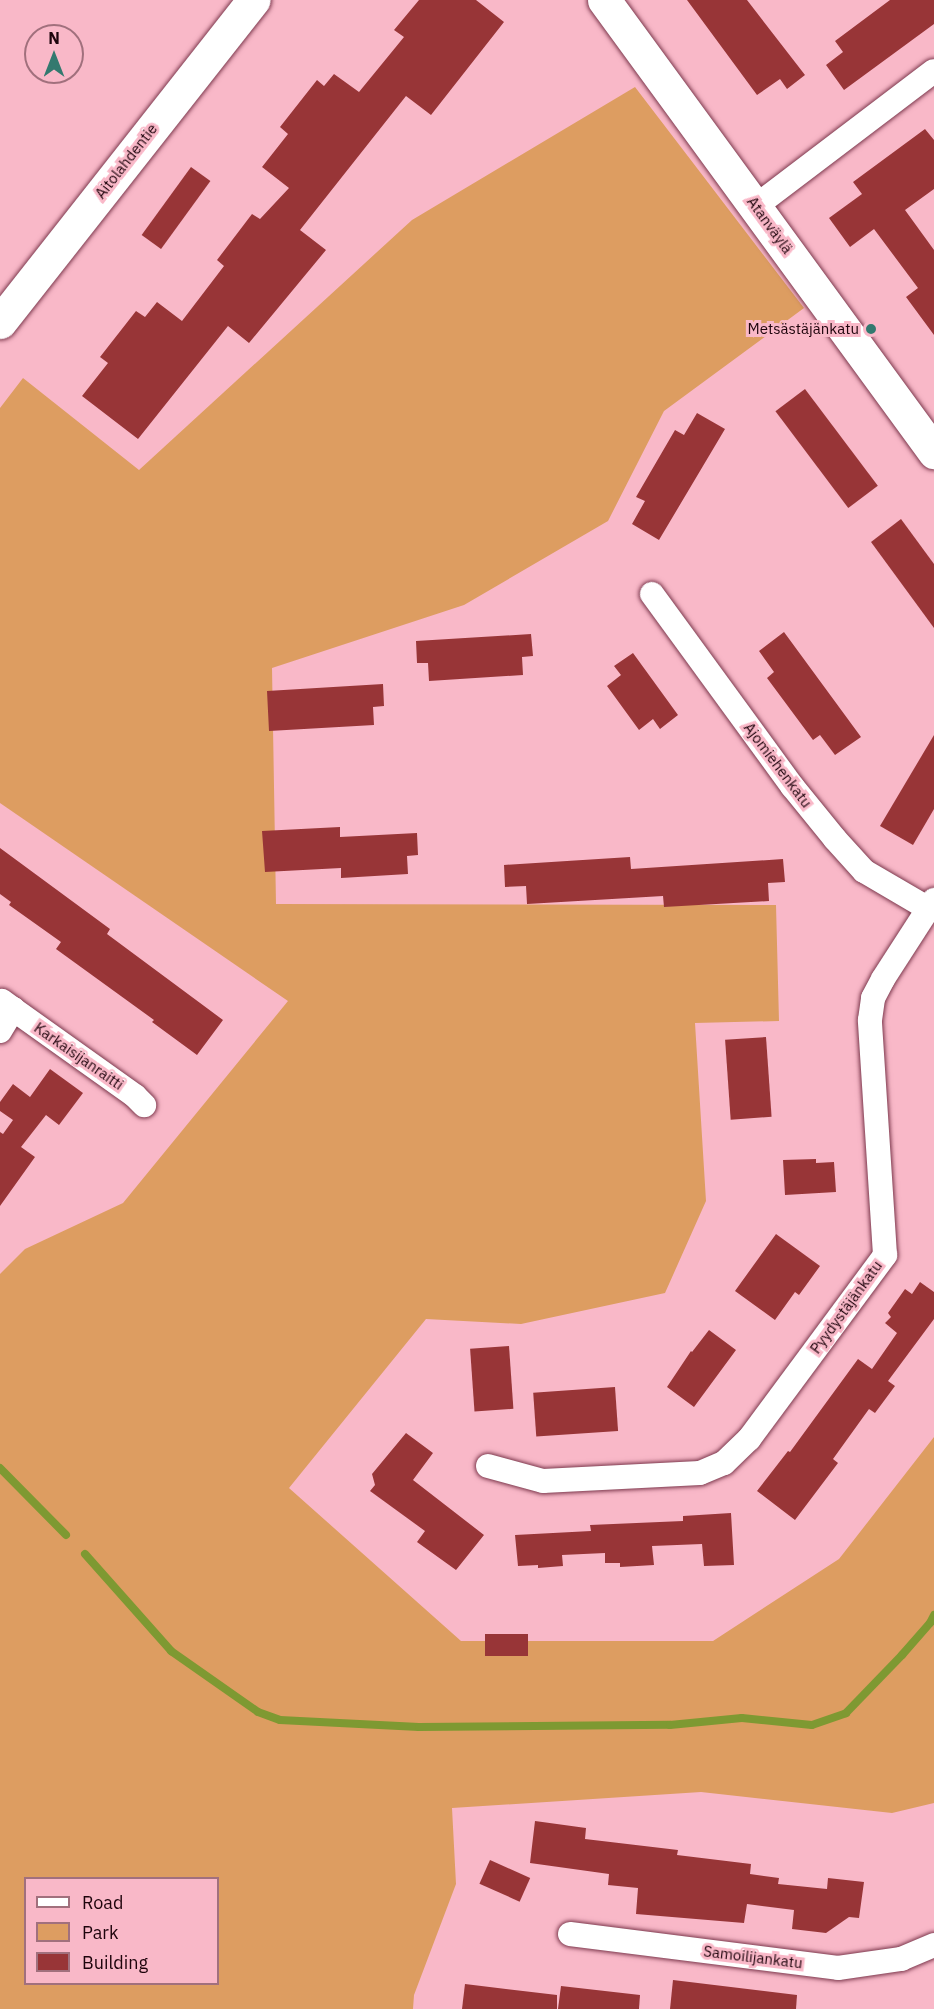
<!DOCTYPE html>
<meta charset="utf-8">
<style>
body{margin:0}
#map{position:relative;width:934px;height:2009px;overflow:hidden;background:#f9b8c8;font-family:"IBM Plex Sans",sans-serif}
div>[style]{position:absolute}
.green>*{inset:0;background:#dd9d61}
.stream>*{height:8px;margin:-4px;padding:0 4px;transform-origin:4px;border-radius:4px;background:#7e9932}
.building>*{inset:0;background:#983537;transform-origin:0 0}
.roads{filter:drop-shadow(0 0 2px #7d394e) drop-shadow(0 0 2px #7d394e)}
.street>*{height:24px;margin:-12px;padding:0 12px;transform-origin:12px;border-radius:12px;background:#fff}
.secondary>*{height:33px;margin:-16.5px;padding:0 16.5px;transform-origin:16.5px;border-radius:16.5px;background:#fff}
.dots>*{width:16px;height:16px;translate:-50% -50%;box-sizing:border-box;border:3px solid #f9b8c8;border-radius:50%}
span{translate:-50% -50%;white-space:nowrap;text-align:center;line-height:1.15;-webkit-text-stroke:6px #f9b8c8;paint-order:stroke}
.street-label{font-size:15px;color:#1e040c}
.poi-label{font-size:15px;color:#1e040c}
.right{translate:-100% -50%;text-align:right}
.legend{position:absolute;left:24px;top:1877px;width:195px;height:108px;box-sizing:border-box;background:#f9b8c8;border:2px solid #a1707d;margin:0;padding:8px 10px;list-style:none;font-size:18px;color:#1e040c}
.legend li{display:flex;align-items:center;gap:12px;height:30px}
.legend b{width:30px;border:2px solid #a1707d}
.north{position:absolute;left:24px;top:24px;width:60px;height:60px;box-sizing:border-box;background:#f9b8c8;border:2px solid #a1707d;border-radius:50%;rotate:0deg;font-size:16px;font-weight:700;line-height:24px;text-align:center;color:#1e040c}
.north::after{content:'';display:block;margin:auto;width:21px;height:27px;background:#33796f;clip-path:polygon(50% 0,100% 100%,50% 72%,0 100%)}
</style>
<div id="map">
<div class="green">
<i style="clip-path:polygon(evenodd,635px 87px,804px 308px,664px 411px,608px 521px,464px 605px,272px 668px,276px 904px,776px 905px,779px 1021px,695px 1023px,706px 1201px,665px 1293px,521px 1324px,426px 1319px,289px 1488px,461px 1641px,713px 1641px,839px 1559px,934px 1437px,934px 1803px,892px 1813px,701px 1792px,452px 1808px,456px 1884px,414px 1995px,413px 2009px,0 2009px,0 1274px,25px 1249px,123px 1203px,288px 1001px,0 803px,0 408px,23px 378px,139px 470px,412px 220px,635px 87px,26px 1878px,218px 1878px,218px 1984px,26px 1984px,26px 1878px)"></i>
</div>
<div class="stream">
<i style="left:0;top:1468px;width:94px;rotate:45.4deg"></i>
<i style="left:85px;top:1554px;width:130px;rotate:48.4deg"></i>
<i style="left:171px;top:1651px;width:106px;rotate:35deg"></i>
<i style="left:258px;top:1712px;width:23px;rotate:20deg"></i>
<i style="left:280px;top:1720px;width:139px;rotate:2.9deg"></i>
<i style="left:419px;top:1727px;width:251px;rotate:-0.5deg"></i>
<i style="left:670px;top:1725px;width:72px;rotate:-5.6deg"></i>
<i style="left:742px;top:1718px;width:70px;rotate:5.7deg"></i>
<i style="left:812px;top:1725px;width:36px;rotate:-19deg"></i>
<i style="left:846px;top:1713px;width:81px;rotate:-46deg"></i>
<i style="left:902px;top:1655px;width:43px;rotate:-48.8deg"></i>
<i style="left:930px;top:1623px;width:9px;rotate:-63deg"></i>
</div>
<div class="building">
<i style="clip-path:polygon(419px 0,476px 0,504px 22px,431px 115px,406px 96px,300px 230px,326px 250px,249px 343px,228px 326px,138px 439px,82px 396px,108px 363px,100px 357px,136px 311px,145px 317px,157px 302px,182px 321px,224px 266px,217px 260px,252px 214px,260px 219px,289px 188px,262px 167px,288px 134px,280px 127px,317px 80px,324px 86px,334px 74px,359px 92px,404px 37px,394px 30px)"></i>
<i style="clip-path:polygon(687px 0,747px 0,805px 75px,787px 89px,780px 79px,757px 95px)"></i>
<i style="clip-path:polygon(890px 0,934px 0,934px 24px,844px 90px,826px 65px,843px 52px,835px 41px)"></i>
<i style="clip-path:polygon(925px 129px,934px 140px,934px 189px,905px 210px,934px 250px,934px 335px,906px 297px,918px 288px,874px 229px,850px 247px,829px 218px,862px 194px,853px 182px)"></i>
<i style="left:191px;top:167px;width:24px;height:84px;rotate:36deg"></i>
<i style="left:805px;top:389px;width:121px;height:37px;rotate:53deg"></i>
<i style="clip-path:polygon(697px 413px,725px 429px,659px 540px,632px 524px,645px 501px,636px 497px,675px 430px,684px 435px)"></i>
<i style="clip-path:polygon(901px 519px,934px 564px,934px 628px,871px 542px)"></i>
<i style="clip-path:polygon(784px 632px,861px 737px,835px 755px,820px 735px,813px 740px,767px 678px,774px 672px,759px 651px)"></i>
<i style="clip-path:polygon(531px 634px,533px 656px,522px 657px,523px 675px,429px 681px,428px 663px,417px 663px,416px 641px)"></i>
<i style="clip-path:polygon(633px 653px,678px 715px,660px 729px,653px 719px,639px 730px,607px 686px,621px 675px,614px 666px)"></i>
<i style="clip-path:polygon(383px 684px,384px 706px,373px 707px,374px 725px,269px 731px,267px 691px)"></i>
<i style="clip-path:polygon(934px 735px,934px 809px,913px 845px,880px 826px)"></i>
<i style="clip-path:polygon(340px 827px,340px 837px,417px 833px,418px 855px,407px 856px,408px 874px,341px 878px,341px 868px,265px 872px,262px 831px)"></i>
<i style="clip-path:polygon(0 848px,110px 929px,107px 934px,223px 1020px,197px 1055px,152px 1022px,154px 1020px,56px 949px,61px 942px,9px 905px,11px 902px,0 894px)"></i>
<i style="clip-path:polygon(630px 857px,631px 869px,783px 859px,785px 882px,768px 883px,769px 901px,664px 907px,663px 896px,527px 904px,526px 886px,505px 887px,504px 865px)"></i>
<i style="left:766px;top:1037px;width:80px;height:41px;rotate:86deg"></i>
<i style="clip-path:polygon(50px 1069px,83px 1093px,59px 1125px,46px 1115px,21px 1147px,35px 1157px,0 1206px,0 1132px,3px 1134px,13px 1120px,0 1111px,0 1102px,13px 1084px,30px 1097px)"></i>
<i style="clip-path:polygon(816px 1159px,816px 1163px,834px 1162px,836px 1192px,785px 1195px,783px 1160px)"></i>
<i style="clip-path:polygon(776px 1234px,820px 1266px,799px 1295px,795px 1292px,775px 1320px,735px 1291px)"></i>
<i style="clip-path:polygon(920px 1282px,934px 1292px,934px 1319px,888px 1381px,895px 1386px,875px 1413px,869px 1409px,833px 1459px,838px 1463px,795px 1520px,757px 1491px,788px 1451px,790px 1452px,858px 1359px,872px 1369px,897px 1333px,885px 1323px,891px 1317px,888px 1313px,905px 1289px,912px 1294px)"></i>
<i style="clip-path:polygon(709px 1330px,736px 1350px,694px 1407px,667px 1387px,691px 1351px,692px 1352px)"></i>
<i style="left:509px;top:1346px;width:63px;height:39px;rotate:86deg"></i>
<i style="left:615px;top:1387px;width:44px;height:82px;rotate:86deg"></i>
<i style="clip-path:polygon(406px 1433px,433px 1453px,413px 1480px,484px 1535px,456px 1570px,417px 1542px,425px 1531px,370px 1491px,375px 1485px,372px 1474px)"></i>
<i style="clip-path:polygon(731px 1513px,734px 1565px,704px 1566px,702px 1544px,652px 1546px,654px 1565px,620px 1567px,620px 1563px,605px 1563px,605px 1553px,562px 1555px,563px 1566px,538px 1568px,538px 1565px,518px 1566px,515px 1535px,591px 1531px,590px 1525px,683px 1521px,683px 1516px)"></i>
<i style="left:528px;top:1634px;width:22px;height:43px;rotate:90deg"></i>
<i style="clip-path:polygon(535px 1821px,586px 1828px,585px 1839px,678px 1850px,677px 1855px,751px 1864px,750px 1874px,779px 1878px,778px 1884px,827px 1889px,828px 1878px,864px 1882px,859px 1918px,849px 1917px,826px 1933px,792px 1929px,794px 1910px,747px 1904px,744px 1923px,636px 1914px,638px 1888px,608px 1885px,609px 1874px,530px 1863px)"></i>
<i style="left:490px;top:1860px;width:44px;height:26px;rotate:24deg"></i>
<i style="clip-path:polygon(673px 1980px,797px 1995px,796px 2009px,670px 2009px)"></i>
<i style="clip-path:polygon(465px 1984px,557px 1995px,557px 2009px,462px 2009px)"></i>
<i style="clip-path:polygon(561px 1986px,640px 1995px,639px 2009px,558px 2009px)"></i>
</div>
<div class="roads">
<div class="street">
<i style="left:756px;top:206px;width:223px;rotate:-37.2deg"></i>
<i style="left:652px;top:594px;width:238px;rotate:53.9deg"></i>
<i style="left:792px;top:786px;width:68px;rotate:50.9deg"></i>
<i style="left:835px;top:839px;width:43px;rotate:47.8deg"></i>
<i style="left:864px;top:871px;width:75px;rotate:30.3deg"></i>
<i style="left:13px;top:1009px;width:150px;rotate:35.5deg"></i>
<i style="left:135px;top:1096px;width:13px;rotate:45deg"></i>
<i style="left:0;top:1031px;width:26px;rotate:-59deg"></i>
<i style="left:13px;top:1009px;width:14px;rotate:-144deg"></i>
<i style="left:488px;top:1466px;width:57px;rotate:15.3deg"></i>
<i style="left:543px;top:1481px;width:157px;rotate:-2.9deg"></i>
<i style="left:700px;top:1473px;width:26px;rotate:-23deg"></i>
<i style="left:724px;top:1463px;width:35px;rotate:-44deg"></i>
<i style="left:749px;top:1439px;width:229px;rotate:-53.5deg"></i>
<i style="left:885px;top:1255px;width:235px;rotate:-93.7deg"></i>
<i style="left:870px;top:1020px;width:22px;rotate:-82deg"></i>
<i style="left:873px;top:998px;width:21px;rotate:-62deg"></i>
<i style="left:883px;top:979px;width:94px;rotate:-57.2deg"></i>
<i style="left:570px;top:1934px;width:270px;rotate:7.2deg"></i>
<i style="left:838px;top:1968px;width:64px;rotate:-8.1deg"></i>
<i style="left:901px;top:1959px;width:36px;rotate:-23deg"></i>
</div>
<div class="secondary">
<i style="left:604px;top:0;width:560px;rotate:53.87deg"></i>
<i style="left:0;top:322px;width:410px;rotate:-51.8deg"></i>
</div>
</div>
<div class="dots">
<i style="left:871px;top:329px;background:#33796f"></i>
</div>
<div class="street-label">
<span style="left:126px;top:161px;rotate:-52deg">Aitolahdentie</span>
<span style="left:770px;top:225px;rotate:54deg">Atanväylä</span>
<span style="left:778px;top:765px;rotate:53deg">Ajomiehenkatu</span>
<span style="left:79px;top:1056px;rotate:35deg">Karkaisijanraitti</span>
<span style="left:846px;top:1307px;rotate:-54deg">Pyydystäjänkatu</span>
<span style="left:753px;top:1957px;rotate:7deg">Samoilijankatu</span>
</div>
<div class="poi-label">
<span class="right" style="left:859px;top:329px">Metsästäjänkatu</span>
</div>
<ul class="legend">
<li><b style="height:8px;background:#fff"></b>Road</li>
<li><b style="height:16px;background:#dd9d61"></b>Park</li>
<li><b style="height:16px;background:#983537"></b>Building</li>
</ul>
<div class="north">N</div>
</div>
